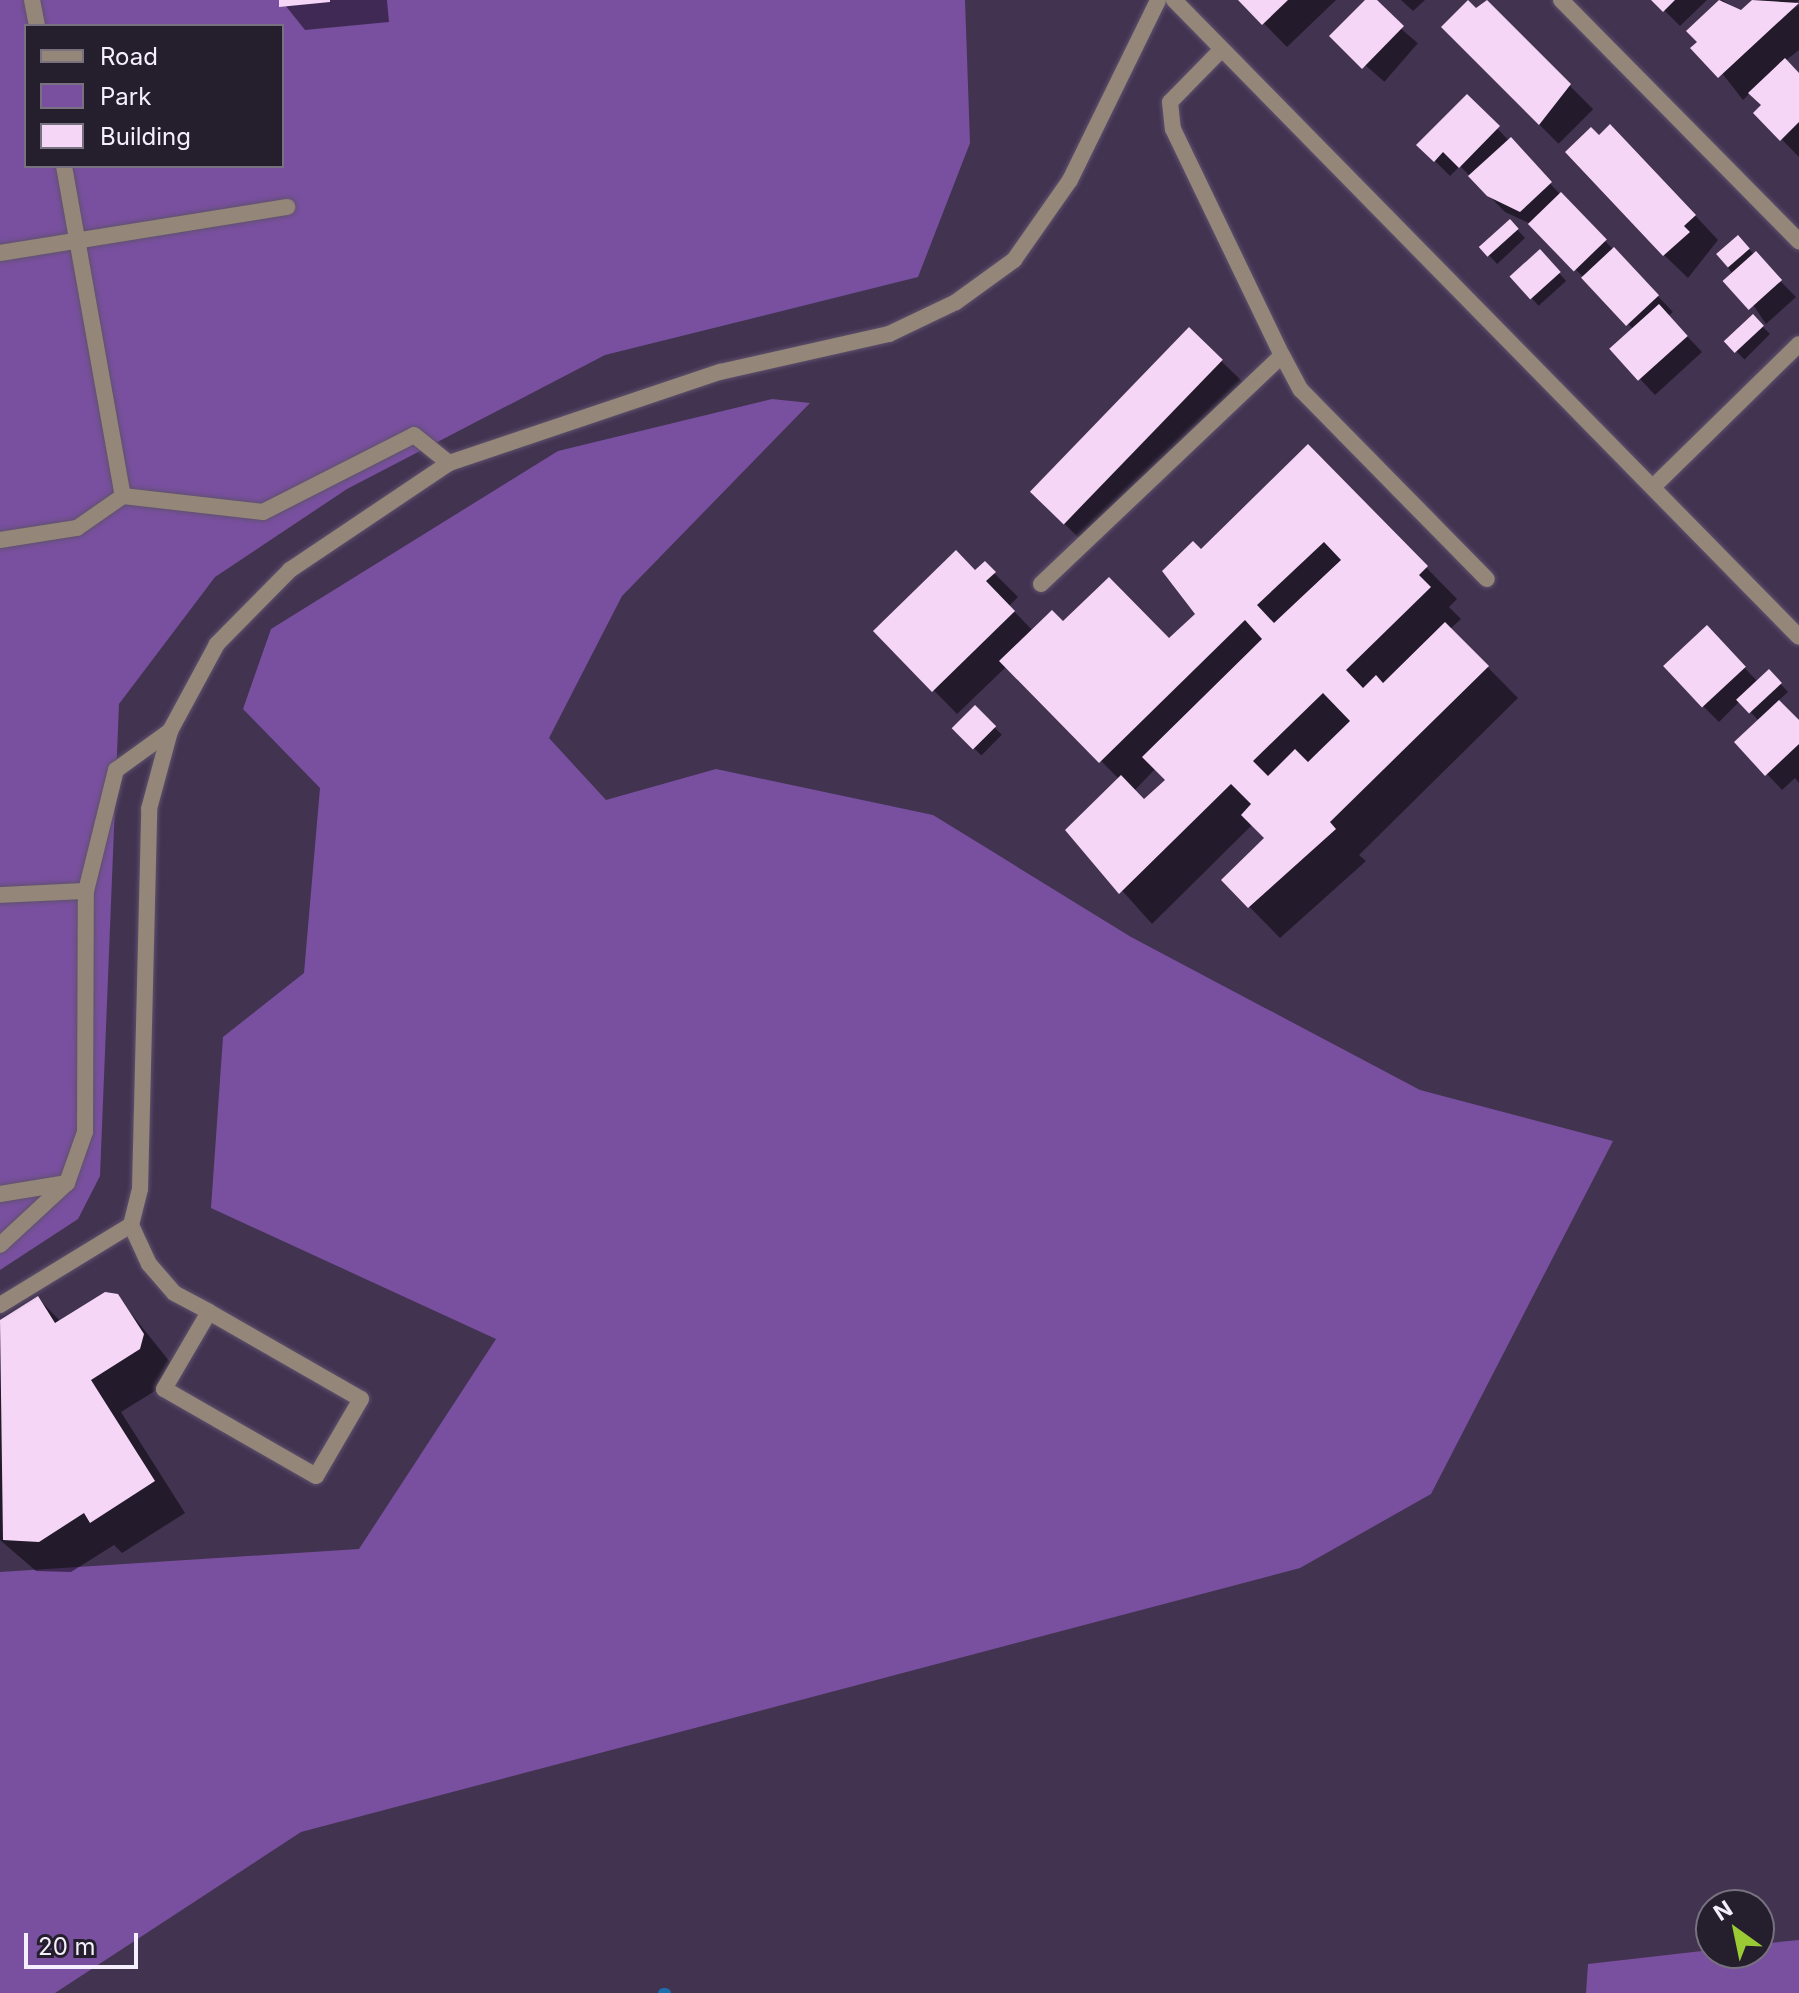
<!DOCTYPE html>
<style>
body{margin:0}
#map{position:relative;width:1799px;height:1993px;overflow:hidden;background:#423351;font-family:Inter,sans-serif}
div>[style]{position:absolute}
.green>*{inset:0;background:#79509f}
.shadow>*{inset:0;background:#0007;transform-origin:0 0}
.stream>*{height:11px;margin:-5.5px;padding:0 5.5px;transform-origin:5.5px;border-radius:5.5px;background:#1c6eac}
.building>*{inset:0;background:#f6d6f6;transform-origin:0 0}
.roads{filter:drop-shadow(0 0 2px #5f516d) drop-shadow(0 0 2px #5f516d)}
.lane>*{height:16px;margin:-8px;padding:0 8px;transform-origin:8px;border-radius:8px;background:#948679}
.street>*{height:16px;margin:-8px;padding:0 8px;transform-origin:8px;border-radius:8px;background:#948679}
span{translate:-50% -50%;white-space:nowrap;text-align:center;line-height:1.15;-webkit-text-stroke:8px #251e2c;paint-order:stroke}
.legend{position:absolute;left:24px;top:24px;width:260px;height:144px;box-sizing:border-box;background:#251e2c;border:2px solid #787180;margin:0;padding:10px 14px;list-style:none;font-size:24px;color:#f5eefd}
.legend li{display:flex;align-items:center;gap:16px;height:40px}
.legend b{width:40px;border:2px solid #787180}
.north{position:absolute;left:1695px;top:1889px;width:80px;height:80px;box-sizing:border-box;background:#251e2c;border:2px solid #787180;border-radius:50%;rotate:327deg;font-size:22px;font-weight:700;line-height:32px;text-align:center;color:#f5eefd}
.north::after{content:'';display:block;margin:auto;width:28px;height:36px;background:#9acb34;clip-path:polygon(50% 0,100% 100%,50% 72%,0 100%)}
.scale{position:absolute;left:24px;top:1933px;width:114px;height:36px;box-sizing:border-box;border:4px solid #f5eefd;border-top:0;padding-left:10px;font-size:24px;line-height:28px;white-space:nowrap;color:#f5eefd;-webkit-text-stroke:6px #251e2c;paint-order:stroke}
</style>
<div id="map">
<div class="green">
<i style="clip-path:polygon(evenodd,0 0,965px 0,970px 143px,918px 277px,605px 355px,347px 489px,215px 577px,119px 704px,100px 1176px,78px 1219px,0 1270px,0 0,26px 26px,282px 26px,282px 166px,26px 166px,26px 26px)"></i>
<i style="clip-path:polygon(772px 399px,810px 403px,622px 596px,549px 738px,606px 800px,716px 769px,933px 815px,1131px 937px,1420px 1090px,1613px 1141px,1431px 1494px,1300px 1568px,301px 1832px,55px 1993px,0 1993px,0 1572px,359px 1549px,496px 1339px,211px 1208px,223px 1037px,304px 973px,320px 788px,243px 709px,271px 629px,558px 451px)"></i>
<i style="clip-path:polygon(1799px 1940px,1799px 1993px,1586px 1993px,1588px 1964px,1711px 1950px,1759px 1953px,1759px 1944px)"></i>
</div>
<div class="shadow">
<i style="clip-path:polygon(281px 0,387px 0,389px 22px,305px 30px)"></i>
<i style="clip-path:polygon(1241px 0,1336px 0,1287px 47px)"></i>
<i style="left:1368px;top:0;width:66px;height:51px;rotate:41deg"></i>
<i style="clip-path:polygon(1401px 0,1425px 0,1413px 11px)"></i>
<i style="clip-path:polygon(1654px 0,1707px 0,1680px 26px)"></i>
<i style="clip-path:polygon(1722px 0,1742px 12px,1755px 0,1799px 0,1773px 24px,1799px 5px,1799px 50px,1785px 61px,1799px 74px,1799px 157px,1756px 113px,1764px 105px,1751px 92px,1743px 100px,1689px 31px)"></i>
<i style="left:1485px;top:1px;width:153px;height:49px;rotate:45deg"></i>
<i style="clip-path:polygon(1467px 97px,1673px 312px,1668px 316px,1702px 352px,1655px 395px,1612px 349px,1634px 330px,1591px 285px,1531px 224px,1505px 212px,1460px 166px,1450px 176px,1419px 145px)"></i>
<i style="clip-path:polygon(1599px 138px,1634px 150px,1718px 240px,1688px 278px,1664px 255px)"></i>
<i style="left:1510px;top:222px;width:22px;height:38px;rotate:47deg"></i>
<i style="clip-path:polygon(1738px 238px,1796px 297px,1766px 324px,1719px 254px)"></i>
<i style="left:1540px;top:252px;width:39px;height:37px;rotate:48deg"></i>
<i style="left:1753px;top:317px;width:24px;height:36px;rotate:45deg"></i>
<i style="left:1189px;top:330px;width:78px;height:226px;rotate:44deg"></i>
<i style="clip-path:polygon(evenodd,1308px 447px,1457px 599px,1449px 607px,1461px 619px,1450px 629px,1518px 698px,1359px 855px,1366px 861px,1280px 938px,1223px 880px,1267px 838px,1253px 824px,1152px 924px,1068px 830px,1119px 779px,1007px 666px,957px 714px,876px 631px,985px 564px,1018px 597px,1009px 606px,1033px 631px,1063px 624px,1170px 641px,1197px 614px,1201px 552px,1308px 447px,1156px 768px,1167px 780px,1145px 801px,1134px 791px,1156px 768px)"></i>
<i style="clip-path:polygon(1722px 644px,1758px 682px,1776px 679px,1788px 692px,1778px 701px,1799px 722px,1799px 783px,1795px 778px,1782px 790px,1767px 774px,1759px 721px,1740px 701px,1719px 722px,1703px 706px)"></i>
<i style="left:975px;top:708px;width:38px;height:29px;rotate:45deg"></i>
<i style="clip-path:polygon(117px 1296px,174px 1367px,171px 1381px,121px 1412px,185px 1513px,122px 1553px,114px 1545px,71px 1572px,36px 1571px,0 1540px,0 1322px,38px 1298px,61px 1322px)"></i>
</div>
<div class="stream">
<i style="left:663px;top:1993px;width:2px"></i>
</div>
<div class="building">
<i style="clip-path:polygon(279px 0,330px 0,330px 2px,279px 7px)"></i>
<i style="clip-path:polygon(1238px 0,1288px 0,1262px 25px)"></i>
<i style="clip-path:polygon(1365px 0,1377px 0,1404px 26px,1362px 69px,1329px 36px)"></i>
<i style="clip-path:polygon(1468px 0,1476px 8px,1487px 0,1571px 84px,1539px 125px,1441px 27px)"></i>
<i style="clip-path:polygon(1651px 0,1675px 0,1663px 12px)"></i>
<i style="clip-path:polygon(1719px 0,1741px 10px,1752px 0,1799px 3px,1718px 78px,1690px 48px,1697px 42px,1686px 31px)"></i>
<i style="clip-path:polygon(1785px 58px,1799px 73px,1799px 122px,1780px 141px,1753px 113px,1761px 105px,1748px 93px)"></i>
<i style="clip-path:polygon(1467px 94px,1500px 126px,1459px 168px,1443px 152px,1434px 162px,1416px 145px)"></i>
<i style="clip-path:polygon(1610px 124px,1696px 215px,1684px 226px,1690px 232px,1663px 256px,1565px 152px,1591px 127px,1599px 135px)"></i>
<i style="clip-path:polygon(1511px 137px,1552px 182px,1520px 212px,1487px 196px,1468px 176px)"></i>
<i style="left:1561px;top:192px;width:66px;height:46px;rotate:46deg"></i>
<i style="left:1510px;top:219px;width:13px;height:42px;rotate:48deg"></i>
<i style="left:1738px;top:235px;width:18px;height:29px;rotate:49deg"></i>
<i style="left:1614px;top:247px;width:66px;height:45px;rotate:47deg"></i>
<i style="left:1540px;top:249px;width:31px;height:41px;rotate:48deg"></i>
<i style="left:1756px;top:251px;width:39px;height:45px;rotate:48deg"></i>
<i style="left:1659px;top:304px;width:43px;height:67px;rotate:48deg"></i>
<i style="left:1753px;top:314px;width:16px;height:40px;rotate:47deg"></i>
<i style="left:1189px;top:327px;width:47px;height:229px;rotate:44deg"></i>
<i style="clip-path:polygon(evenodd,1308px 444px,1428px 566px,1419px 575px,1431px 587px,1346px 670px,1363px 688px,1376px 675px,1383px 683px,1445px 622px,1489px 666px,1330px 822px,1336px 829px,1248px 908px,1221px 880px,1264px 838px,1241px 815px,1251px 804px,1231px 784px,1119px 894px,1065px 830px,1121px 775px,1144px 799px,1165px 780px,1142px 757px,1262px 639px,1245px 620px,1099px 763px,999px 661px,1052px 610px,1063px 621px,1109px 577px,1169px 638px,1195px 614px,1162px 571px,1193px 541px,1201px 549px,1308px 444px,1324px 542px,1341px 560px,1274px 623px,1257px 605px,1324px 542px,1308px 444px,1323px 693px,1350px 721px,1308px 762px,1295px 749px,1268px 776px,1253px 761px,1323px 693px)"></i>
<i style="clip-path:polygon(956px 550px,975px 570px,985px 561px,996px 572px,986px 581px,1015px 611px,932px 692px,873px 631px)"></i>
<i style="left:1707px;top:625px;width:57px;height:60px;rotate:47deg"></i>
<i style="left:1769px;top:669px;width:19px;height:45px;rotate:47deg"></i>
<i style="clip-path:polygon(1779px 700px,1799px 720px,1799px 744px,1765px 776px,1734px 742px)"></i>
<i style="left:975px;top:705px;width:30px;height:33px;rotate:45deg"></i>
<i style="clip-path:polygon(105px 1292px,118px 1294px,144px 1334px,140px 1349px,91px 1380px,155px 1481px,90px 1523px,84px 1513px,39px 1542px,3px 1540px,0 1320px,38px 1296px,55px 1323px)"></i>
</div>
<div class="roads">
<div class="lane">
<i style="left:32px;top:0;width:26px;rotate:79deg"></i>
<i style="left:1220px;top:51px;width:71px;rotate:134.4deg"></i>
<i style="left:1170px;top:102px;width:27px;rotate:84deg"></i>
<i style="left:1173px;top:129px;width:251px;rotate:64.3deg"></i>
<i style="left:1282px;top:355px;width:40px;rotate:62deg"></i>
<i style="left:1301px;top:390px;width:265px;rotate:45.5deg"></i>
<i style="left:64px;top:166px;width:335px;rotate:79.9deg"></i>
<i style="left:0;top:253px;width:291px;rotate:-9.1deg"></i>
<i style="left:0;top:540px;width:78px;rotate:-8.9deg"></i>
<i style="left:77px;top:528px;width:56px;rotate:-34.8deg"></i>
<i style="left:123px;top:496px;width:141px;rotate:6.5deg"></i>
<i style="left:263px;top:512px;width:169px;rotate:-27deg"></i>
<i style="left:414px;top:435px;width:45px;rotate:38.7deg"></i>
<i style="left:1041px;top:584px;width:332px;rotate:-43.5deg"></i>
<i style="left:0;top:895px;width:86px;rotate:-2.7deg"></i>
<i style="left:140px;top:1189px;width:37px;rotate:104deg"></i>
<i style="left:131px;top:1225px;width:43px;rotate:65.2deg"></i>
<i style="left:149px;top:1264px;width:38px;rotate:49deg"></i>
<i style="left:174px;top:1293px;width:40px;rotate:28deg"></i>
<i style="left:0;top:1194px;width:68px;rotate:-9.3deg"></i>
<i style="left:0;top:1245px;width:91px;rotate:-42.8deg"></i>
<i style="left:67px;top:1183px;width:54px;rotate:-70.6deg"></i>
<i style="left:85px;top:1132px;width:241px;rotate:-89.8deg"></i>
<i style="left:86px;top:891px;width:125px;rotate:-76.1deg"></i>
<i style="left:116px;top:770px;width:67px;rotate:-35.8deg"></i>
<i style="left:0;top:1305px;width:153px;rotate:-31.4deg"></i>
<i style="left:209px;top:1312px;width:175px;rotate:29.8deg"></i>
<i style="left:361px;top:1399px;width:89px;rotate:120.3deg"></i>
<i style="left:316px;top:1476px;width:175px;rotate:-150.2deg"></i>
<i style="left:164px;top:1389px;width:89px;rotate:-59.7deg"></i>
</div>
<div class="street">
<i style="left:1174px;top:0;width:892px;rotate:45.54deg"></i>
<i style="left:1561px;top:0;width:339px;rotate:45.4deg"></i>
<i style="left:1653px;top:487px;width:204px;rotate:-44.4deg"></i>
<i style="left:140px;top:1189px;width:380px;rotate:-88.6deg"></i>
<i style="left:149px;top:809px;width:81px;rotate:-74.9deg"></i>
<i style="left:170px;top:731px;width:99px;rotate:-61.6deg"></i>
<i style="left:217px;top:644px;width:104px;rotate:-45.4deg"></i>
<i style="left:290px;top:570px;width:192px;rotate:-33.9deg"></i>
<i style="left:449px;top:463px;width:286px;rotate:-18.6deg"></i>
<i style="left:720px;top:372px;width:173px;rotate:-12.7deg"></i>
<i style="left:889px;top:334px;width:74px;rotate:-25.5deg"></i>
<i style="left:956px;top:302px;width:72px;rotate:-35.9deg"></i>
<i style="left:1014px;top:260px;width:98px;rotate:-55deg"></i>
<i style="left:1070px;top:180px;width:200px;rotate:-63.9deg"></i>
</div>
</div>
<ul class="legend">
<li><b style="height:10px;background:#948679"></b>Road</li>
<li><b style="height:22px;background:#79509f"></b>Park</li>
<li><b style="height:22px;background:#f6d6f6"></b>Building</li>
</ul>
<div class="north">N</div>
<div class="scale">20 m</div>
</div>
